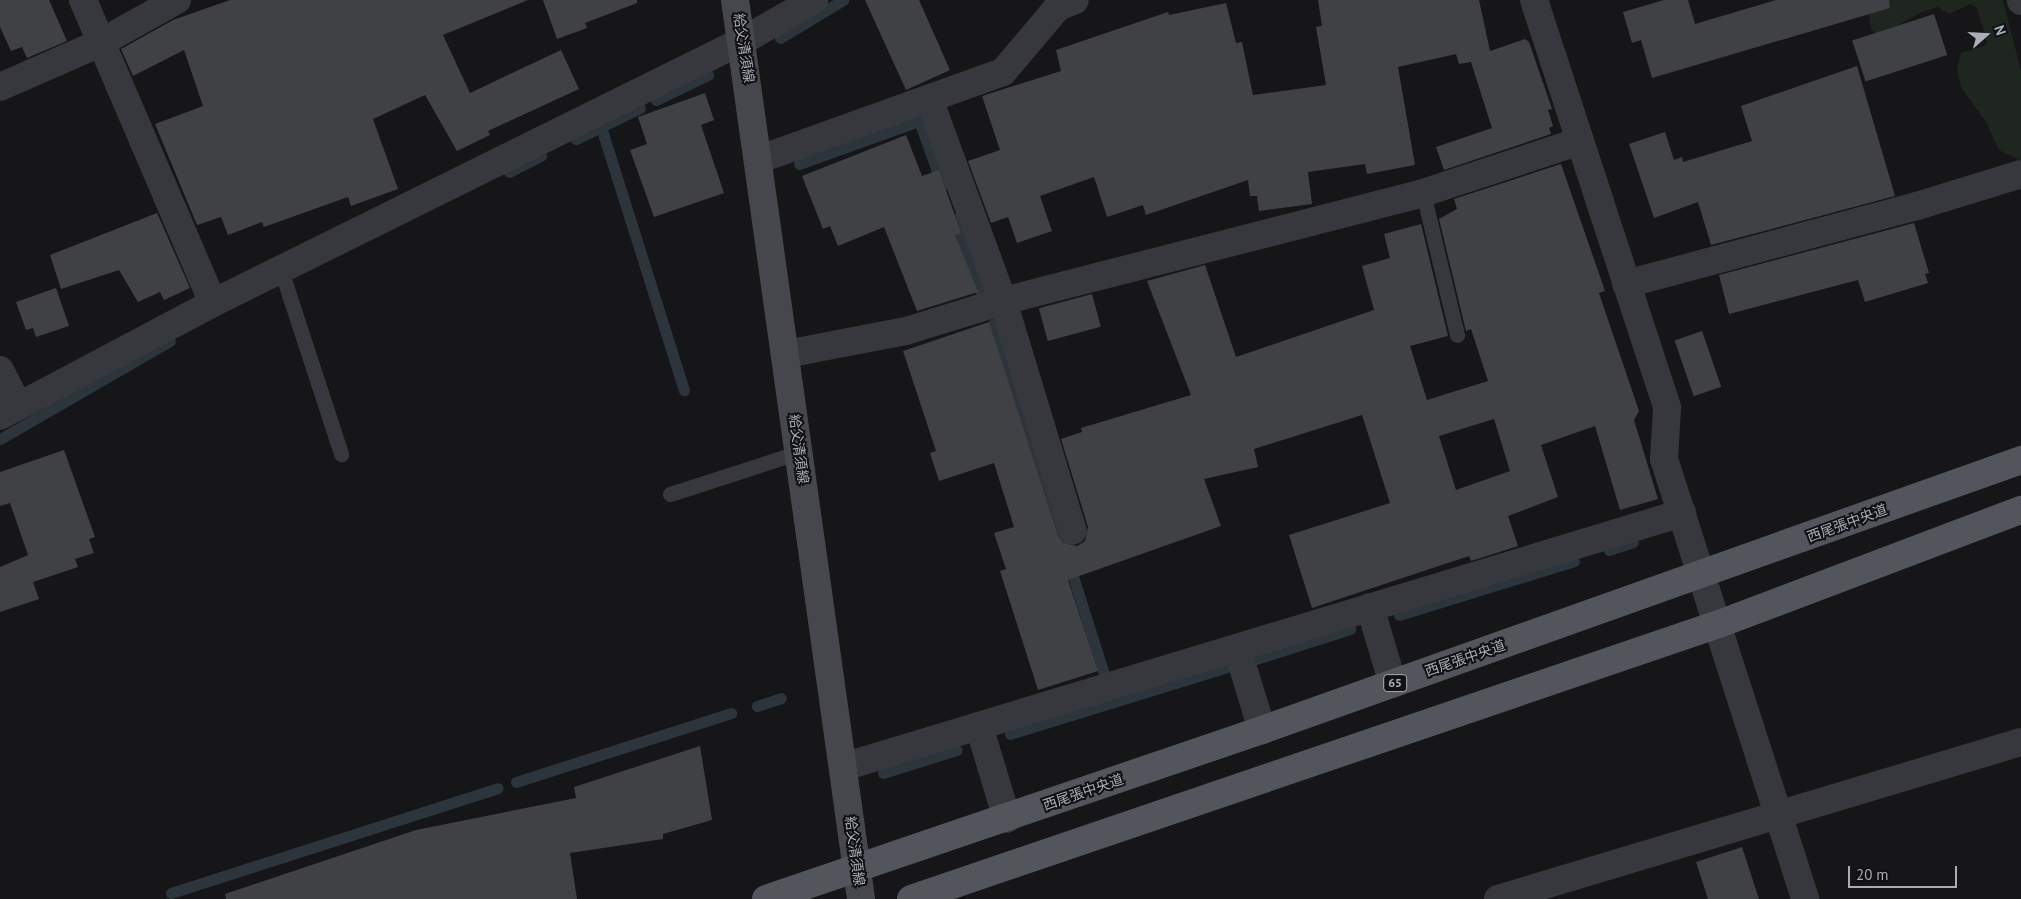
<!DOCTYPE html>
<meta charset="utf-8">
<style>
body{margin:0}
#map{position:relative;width:2021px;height:899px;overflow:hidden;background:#161618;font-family:"PT Sans","Noto Sans JP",sans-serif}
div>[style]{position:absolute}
.green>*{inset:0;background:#1e261f}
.stream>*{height:11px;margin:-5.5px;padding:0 5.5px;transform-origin:5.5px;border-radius:5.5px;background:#2c353c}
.building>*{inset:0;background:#404145;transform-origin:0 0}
.service>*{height:15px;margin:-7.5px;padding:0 7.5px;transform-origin:7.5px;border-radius:7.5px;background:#37383d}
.minor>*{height:28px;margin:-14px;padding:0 14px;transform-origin:14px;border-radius:14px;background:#37383d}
.secondary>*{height:28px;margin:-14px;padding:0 14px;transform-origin:14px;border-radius:14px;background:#45474d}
.primary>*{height:28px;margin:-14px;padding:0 14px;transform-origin:14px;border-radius:14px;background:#53555c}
span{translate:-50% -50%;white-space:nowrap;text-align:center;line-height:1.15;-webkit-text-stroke:4px #111113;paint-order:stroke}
.shield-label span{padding:1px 4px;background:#111113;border:1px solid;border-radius:4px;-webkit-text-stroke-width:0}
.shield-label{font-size:12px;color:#a8adb8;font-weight:700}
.street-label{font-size:14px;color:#a8adb8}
.north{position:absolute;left:1961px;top:10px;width:50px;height:50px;-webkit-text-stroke:4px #111113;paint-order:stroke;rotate:71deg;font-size:14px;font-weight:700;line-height:20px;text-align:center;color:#a8adb8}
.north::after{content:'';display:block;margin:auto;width:18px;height:22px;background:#a8adb8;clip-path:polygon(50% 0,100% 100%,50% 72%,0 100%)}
.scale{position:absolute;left:1848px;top:866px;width:109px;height:22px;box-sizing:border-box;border:2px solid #a8adb8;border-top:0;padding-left:6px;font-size:15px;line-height:18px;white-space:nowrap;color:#a8adb8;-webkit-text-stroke:4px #111113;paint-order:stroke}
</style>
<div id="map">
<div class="green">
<i style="clip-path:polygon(1867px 0,2003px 0,2021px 71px,2021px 161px,1999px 150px,1986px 122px,1961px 87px,1957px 69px,1961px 53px,1985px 46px,1987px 42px,1977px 8px,1971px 4px,1948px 14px,1938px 7px,1922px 12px,1879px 36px,1871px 30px)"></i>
</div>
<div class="stream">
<i style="left:780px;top:38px;width:74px;rotate:-31.1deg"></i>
<i style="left:656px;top:100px;width:58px;rotate:-25.7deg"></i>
<i style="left:601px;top:127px;width:276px;rotate:72.5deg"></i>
<i style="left:576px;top:139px;width:71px;rotate:-25.8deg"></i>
<i style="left:799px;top:164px;width:127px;rotate:-19.7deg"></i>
<i style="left:919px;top:121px;width:68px;rotate:70.2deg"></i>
<i style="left:509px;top:172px;width:36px;rotate:-27deg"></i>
<i style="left:955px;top:219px;width:77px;rotate:70.4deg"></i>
<i style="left:993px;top:324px;width:367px;rotate:72.4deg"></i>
<i style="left:0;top:439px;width:196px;rotate:-30deg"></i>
<i style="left:1609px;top:550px;width:25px;rotate:-18deg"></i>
<i style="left:1399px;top:615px;width:183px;rotate:-17.1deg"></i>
<i style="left:1256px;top:659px;width:99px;rotate:-17.7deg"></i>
<i style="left:757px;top:706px;width:25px;rotate:-18deg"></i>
<i style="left:1010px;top:734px;width:225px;rotate:-17.1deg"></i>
<i style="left:883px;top:773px;width:77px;rotate:-17.3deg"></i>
<i style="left:516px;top:782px;width:226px;rotate:-17.8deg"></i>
<i style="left:171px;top:893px;width:343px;rotate:-17.8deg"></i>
</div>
<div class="building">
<i style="clip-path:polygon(0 0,49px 0,67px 41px,27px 58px,22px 47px,11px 51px,0 27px)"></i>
<i style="clip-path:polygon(230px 0,528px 0,443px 35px,470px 93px,561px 50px,579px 89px,488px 131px,490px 135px,457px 151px,425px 95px,373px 119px,398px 189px,351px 206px,348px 197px,264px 227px,262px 222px,228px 235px,221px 217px,197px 225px,155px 124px,203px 106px,184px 50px,133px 76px,121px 49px,173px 20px)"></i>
<i style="clip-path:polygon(543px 0,637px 0,637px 3px,585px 23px,587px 28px,557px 39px)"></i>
<i style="clip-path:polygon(865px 0,919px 0,950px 70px,906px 90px)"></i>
<i style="clip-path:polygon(1318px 0,1479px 0,1490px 51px,1525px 39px,1529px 42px,1552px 109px,1548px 110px,1553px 126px,1549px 128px,1551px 134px,1444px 170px,1436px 147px,1492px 128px,1471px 62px,1459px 64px,1456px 54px,1398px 67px,1415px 165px,1367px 174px,1365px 164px,1308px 172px,1312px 204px,1259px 211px,1257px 196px,1250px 196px,1248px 180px,1146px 215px,1143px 205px,1107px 217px,1094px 177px,1040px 196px,1052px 231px,1017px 243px,1008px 217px,991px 223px,968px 161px,1000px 150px,982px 96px,1061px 71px,1056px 50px,1168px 12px,1169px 15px,1226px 3px,1236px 43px,1242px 42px,1253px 95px,1326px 85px,1316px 27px,1322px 26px)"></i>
<i style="clip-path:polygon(1664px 0,1688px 0,1695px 24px,1776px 0,1889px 0,1890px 8px,1652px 78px,1641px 40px,1632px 43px,1623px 12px)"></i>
<i style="left:1934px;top:14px;width:43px;height:86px;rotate:72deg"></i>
<i style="clip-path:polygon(1857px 66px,1895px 196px,1711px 245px,1698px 202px,1654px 218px,1629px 144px,1665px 132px,1674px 160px,1682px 157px,1683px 162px,1752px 141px,1741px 106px)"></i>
<i style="clip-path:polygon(705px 93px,714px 120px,701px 125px,724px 193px,654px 217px,630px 150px,647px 144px,638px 117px)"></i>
<i style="clip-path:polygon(906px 135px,922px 176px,939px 170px,961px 233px,955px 235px,978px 292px,917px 311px,884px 227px,838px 246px,830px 226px,823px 229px,802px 176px)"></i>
<i style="clip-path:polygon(evenodd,1561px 164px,1605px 291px,1599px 293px,1639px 411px,1634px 420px,1658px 499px,1620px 510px,1595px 426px,1541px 445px,1558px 497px,1508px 516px,1518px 546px,1471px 561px,1469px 556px,1312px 608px,1289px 535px,1390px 503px,1362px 415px,1254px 449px,1258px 467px,1204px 479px,1221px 526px,1068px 580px,1098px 671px,1038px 690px,1000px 571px,1006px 569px,994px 533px,1014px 527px,994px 463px,939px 481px,930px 453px,936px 451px,903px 351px,989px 322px,1058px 536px,1063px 543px,1077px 546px,1085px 541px,1088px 527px,1061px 439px,1082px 432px,1081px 428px,1191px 395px,1147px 281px,1205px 265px,1236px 357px,1374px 310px,1362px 266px,1390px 258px,1384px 234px,1421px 224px,1448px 336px,1410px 346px,1427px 400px,1488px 381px,1471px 329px,1466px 331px,1439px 219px,1457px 209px,1454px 199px,1561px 164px,1494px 419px,1510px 471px,1456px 490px,1439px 436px,1494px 419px)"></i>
<i style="clip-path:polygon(157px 213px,190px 288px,164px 300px,160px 292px,138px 302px,119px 270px,61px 289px,50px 255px)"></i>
<i style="clip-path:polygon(1914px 223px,1929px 273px,1925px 274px,1928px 283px,1865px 302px,1858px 280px,1729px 314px,1719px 275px)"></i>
<i style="clip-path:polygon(56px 288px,69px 326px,36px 337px,33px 328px,26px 330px,16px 302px)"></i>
<i style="left:1092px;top:294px;width:34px;height:55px;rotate:75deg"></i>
<i style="left:1702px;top:331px;width:59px;height:29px;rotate:71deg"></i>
<i style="clip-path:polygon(64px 450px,95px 537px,89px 539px,94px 553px,75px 559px,78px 567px,33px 582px,39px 599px,0 612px,0 567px,28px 555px,10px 503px,0 506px,0 472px)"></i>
<i style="clip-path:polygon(700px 746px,712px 820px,663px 834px,663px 839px,570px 853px,577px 899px,226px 899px,225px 894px,416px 830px,576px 798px,574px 787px)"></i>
<i style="clip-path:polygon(1742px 847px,1759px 899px,1708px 899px,1696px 862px)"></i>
</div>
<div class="service">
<i style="left:1423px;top:193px;width:146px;rotate:76.5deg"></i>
<i style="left:281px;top:270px;width:194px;rotate:71.9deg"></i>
<i style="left:670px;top:494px;width:137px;rotate:-17.9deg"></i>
</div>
<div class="minor">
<i style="left:83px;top:0;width:330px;rotate:66.8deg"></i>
<i style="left:1534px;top:0;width:429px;rotate:71.9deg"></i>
<i style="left:1667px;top:408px;width:51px;rotate:93.4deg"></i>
<i style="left:1664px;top:459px;width:462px;rotate:72.2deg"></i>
<i style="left:2021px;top:0;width:1px;rotate:90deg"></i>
<i style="left:0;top:87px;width:109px;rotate:-23.7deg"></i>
<i style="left:100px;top:43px;width:88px;rotate:-29.2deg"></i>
<i style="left:929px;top:99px;width:215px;rotate:69.9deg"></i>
<i style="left:1003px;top:301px;width:240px;rotate:73.1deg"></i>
<i style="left:760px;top:159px;width:258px;rotate:-19.7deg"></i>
<i style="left:1003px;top:72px;width:85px;rotate:-49.8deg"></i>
<i style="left:1058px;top:7px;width:18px;rotate:-22deg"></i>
<i style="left:1626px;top:284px;width:301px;rotate:-15deg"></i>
<i style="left:1917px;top:206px;width:109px;rotate:-17.1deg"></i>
<i style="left:786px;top:354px;width:122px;rotate:-10.9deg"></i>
<i style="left:906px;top:331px;width:102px;rotate:-17.2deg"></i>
<i style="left:1003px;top:301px;width:434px;rotate:-14.4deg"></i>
<i style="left:1423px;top:193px;width:165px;rotate:-18.3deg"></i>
<i style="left:0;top:370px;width:39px;rotate:63deg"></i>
<i style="left:0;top:416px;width:241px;rotate:-27.9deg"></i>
<i style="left:213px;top:303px;width:593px;rotate:-26.35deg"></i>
<i style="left:744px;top:40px;width:81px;rotate:-29.7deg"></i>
<i style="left:1370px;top:607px;width:80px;rotate:73.4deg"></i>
<i style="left:1237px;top:648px;width:86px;rotate:73deg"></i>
<i style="left:979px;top:726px;width:97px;rotate:73.2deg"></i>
<i style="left:843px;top:767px;width:877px;rotate:-16.84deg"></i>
<i style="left:1498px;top:899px;width:546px;rotate:-16.71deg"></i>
</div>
<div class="secondary">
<i style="left:735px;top:0;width:908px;rotate:82.02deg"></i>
</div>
<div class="primary">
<i style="left:766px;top:899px;width:524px;rotate:-18.82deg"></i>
<i style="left:1262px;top:730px;width:806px;rotate:-19.58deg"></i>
<i style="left:911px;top:899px;width:854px;rotate:-18.8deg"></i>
<i style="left:1719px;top:624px;width:323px;rotate:-20.7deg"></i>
</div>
<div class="shield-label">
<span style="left:1395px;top:683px">65</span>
</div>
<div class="street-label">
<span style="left:744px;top:48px;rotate:81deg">給父清須線</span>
<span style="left:799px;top:449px;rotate:82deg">給父清須線</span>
<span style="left:1847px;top:523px;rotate:-20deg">西尾張中央道</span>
<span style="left:1465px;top:658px;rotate:-19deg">西尾張中央道</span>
<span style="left:1083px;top:792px;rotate:-19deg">西尾張中央道</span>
<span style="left:855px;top:851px;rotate:82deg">給父清須線</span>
</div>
<div class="north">N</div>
<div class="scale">20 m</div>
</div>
